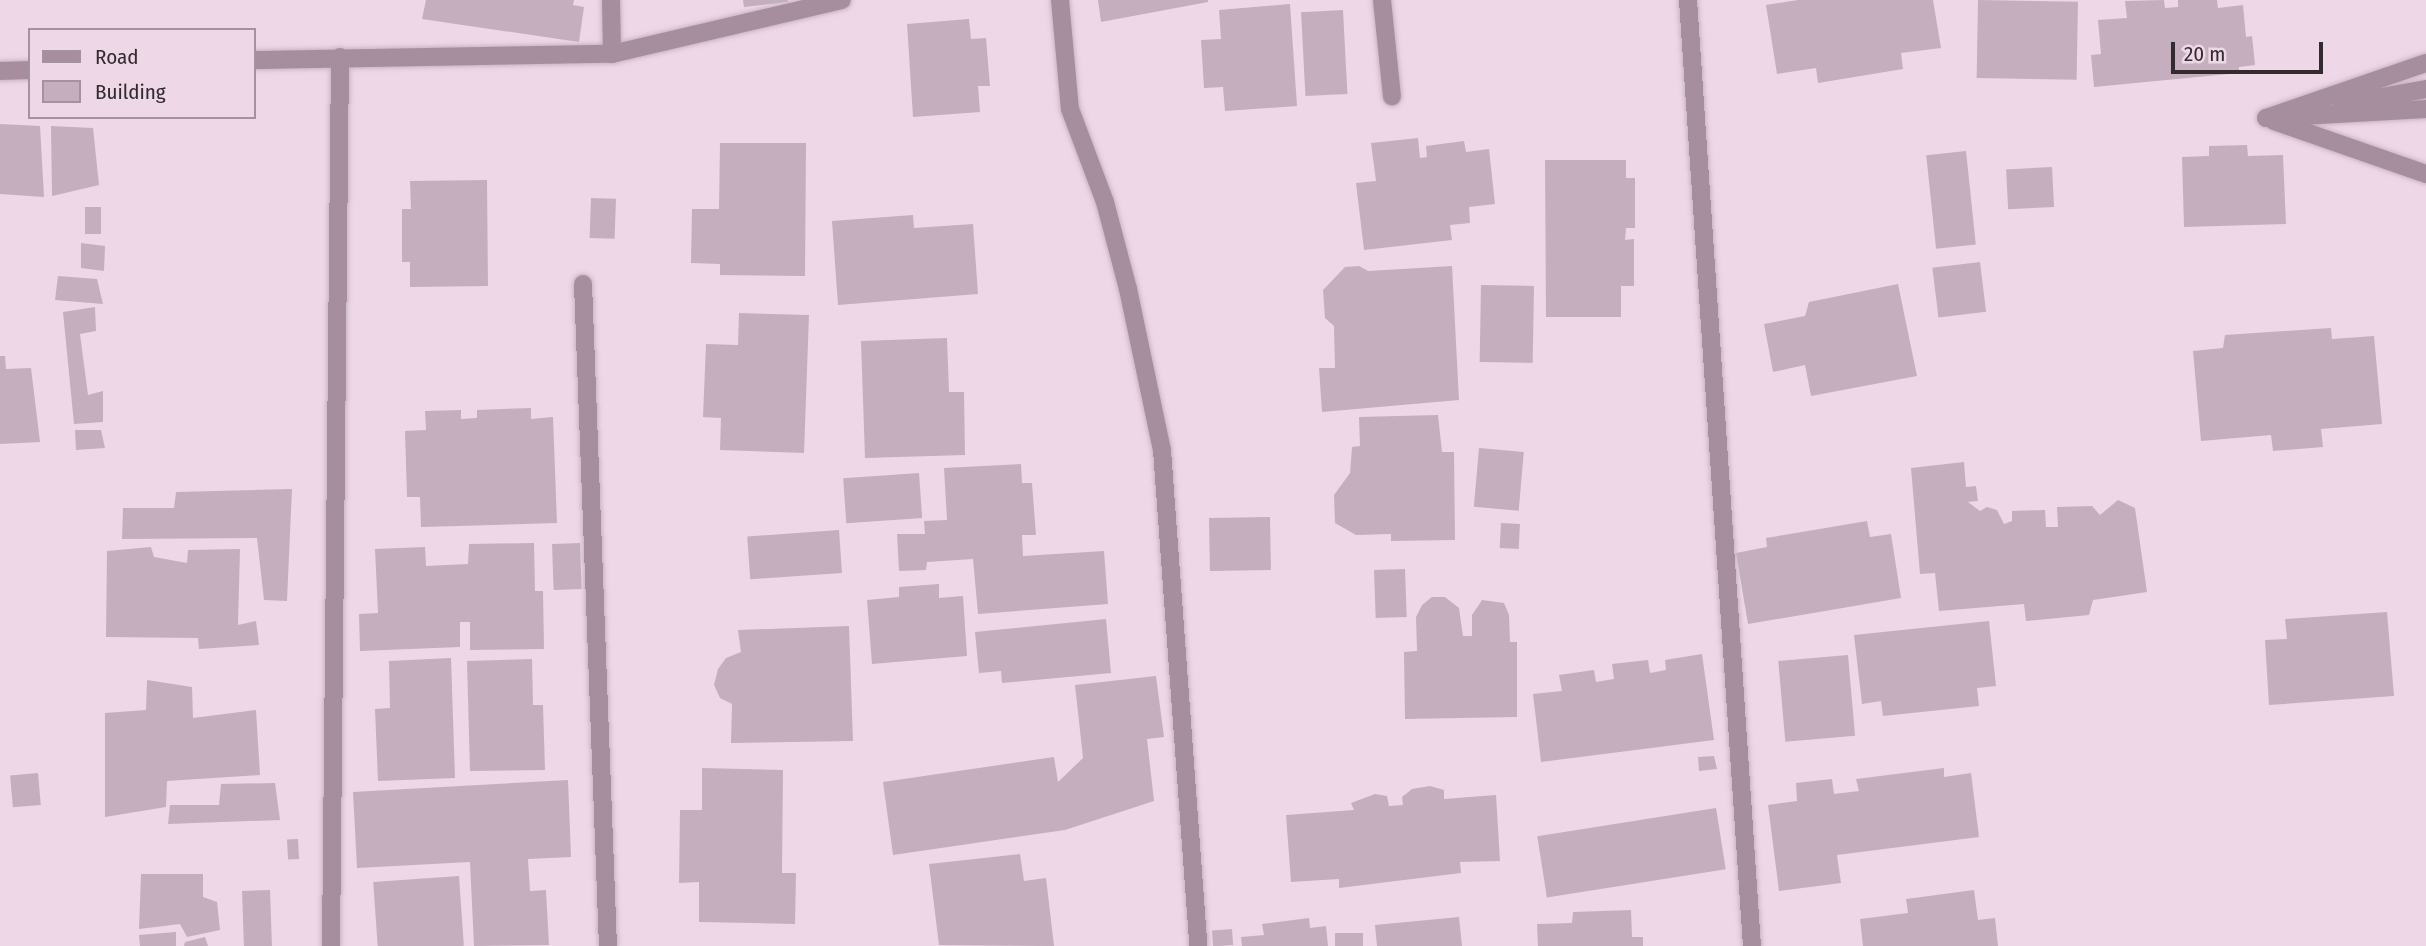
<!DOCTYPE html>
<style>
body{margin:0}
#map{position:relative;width:2426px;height:946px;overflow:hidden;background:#eed7e6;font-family:"Fira Sans Condensed",sans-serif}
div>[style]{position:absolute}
.building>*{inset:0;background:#c5afbe;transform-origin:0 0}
.roads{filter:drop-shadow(0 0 2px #c9b5c2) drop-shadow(0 0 2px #c9b5c2)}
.minor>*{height:18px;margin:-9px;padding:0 9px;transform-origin:9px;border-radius:9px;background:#a78e9e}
span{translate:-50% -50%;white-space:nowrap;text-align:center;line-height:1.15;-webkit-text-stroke:5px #eed7e6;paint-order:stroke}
.legend{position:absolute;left:28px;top:28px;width:228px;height:91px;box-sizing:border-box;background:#eed7e6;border:2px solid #a4929e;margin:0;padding:9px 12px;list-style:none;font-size:21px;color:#342b31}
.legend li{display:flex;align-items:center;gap:14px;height:35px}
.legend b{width:35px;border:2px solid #a4929e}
.scale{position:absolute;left:2171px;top:42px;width:152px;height:32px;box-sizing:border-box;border:4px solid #342b31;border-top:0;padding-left:9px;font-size:21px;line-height:24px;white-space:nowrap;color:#342b31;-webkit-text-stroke:5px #eed7e6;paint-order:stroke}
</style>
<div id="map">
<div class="building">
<i style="clip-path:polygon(426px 0,574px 0,573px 5px,584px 7px,579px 42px,422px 19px)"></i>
<i style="clip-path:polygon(743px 0,788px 0,788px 2px,744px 7px)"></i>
<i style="clip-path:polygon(1098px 0,1208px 0,1208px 2px,1101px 22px)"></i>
<i style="clip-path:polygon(1798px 0,1933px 0,1941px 48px,1901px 53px,1903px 69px,1818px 83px,1816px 68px,1777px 74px,1766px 5px)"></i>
<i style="left:1978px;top:0;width:100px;height:78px;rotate:1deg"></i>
<i style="clip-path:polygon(2164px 0,2165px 8px,2178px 7px,2178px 0,2217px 0,2218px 8px,2243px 5px,2246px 37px,2252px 36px,2255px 65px,2239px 67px,2239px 73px,2094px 87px,2091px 55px,2101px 54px,2098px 20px,2127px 18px,2125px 1px)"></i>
<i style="clip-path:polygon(1290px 4px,1297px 106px,1225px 111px,1223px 87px,1204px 88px,1201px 40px,1221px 39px,1219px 10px)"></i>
<i style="left:1343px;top:10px;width:84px;height:42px;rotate:87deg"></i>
<i style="clip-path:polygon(969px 19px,971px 39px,986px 38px,990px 86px,978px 86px,980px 112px,913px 117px,907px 24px)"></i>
<i style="clip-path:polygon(0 124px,40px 126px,44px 197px,0 194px)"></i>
<i style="clip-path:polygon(51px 126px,93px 128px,99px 185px,52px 196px)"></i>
<i style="clip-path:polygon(1418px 138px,1420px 158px,1427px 157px,1426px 146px,1464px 141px,1466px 152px,1489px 149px,1495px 204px,1469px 207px,1470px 223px,1450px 225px,1452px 240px,1364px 250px,1356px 183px,1376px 181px,1371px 143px)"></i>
<i style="clip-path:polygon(720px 143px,806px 143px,805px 276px,720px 275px,720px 264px,691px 263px,692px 209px,719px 209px)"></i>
<i style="clip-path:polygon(2247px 145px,2248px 156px,2283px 155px,2286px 224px,2184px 227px,2182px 157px,2209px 156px,2209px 146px)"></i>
<i style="left:1966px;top:151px;width:94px;height:40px;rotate:84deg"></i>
<i style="clip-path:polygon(1545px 160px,1626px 160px,1626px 178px,1635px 178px,1635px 228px,1626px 228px,1625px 240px,1634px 239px,1634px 286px,1621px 286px,1621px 317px,1546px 317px)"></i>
<i style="left:2052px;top:167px;width:40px;height:46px;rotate:87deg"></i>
<i style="clip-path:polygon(487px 180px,488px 286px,410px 287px,410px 262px,402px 262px,402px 209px,411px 209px,410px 181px)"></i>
<i style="left:591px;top:198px;width:25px;height:40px;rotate:2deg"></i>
<i style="left:85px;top:207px;width:16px;height:27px"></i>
<i style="clip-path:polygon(913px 215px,914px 228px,973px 224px,978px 294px,838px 305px,832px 221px)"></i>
<i style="clip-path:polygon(81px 243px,105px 246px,104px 271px,81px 268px)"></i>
<i style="left:1980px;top:262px;width:50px;height:48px;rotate:83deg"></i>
<i style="clip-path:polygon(1359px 266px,1368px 271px,1452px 266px,1459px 400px,1322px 412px,1319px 368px,1335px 368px,1334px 326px,1325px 318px,1323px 290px,1345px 267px)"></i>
<i style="clip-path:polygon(58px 276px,97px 279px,103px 304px,55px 300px)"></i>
<i style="clip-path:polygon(1898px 284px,1917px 376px,1811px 396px,1805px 365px,1773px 372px,1764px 324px,1805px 316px,1809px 302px)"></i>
<i style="left:1481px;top:285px;width:53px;height:77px;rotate:1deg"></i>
<i style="clip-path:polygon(95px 307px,96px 331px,80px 334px,88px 395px,103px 391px,103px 422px,74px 424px,63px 312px)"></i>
<i style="clip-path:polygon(739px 313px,809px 315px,804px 453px,720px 450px,721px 418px,703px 417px,706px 344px,738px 345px)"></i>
<i style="clip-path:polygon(2331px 328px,2332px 339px,2374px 336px,2382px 424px,2321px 429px,2323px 447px,2273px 451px,2271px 435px,2201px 441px,2193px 351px,2223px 348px,2225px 335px)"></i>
<i style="clip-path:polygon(947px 338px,949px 392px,964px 392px,965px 455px,865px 458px,861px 341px)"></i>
<i style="clip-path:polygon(0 356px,5px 356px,6px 369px,31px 368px,40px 442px,0 444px)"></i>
<i style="clip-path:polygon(531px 408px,531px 419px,553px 417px,557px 523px,421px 527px,420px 497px,407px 497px,405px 431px,426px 430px,425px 411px,461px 410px,461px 419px,477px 418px,477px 410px)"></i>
<i style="clip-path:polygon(1438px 415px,1442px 452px,1454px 452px,1455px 540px,1391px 541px,1391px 534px,1356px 535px,1335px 523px,1334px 495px,1350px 473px,1352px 447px,1360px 446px,1359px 417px)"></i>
<i style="clip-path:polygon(75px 430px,101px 430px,105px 448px,76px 450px)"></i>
<i style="left:1479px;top:448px;width:45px;height:59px;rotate:5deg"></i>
<i style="clip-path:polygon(1964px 462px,1966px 487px,1976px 486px,1978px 501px,1968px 502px,1980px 511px,1987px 507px,1997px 510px,2004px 524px,2012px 521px,2012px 511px,2045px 510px,2046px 527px,2058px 527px,2057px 507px,2092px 506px,2100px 515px,2118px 500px,2135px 508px,2147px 592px,2093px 600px,2089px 615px,2026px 621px,2024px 604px,1939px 611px,1935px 573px,1920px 574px,1911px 468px)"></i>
<i style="clip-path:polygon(1021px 464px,1022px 483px,1032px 483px,1036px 535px,1022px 535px,1023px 556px,1104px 551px,1108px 604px,978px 614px,973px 559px,927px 562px,926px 570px,899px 571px,897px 534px,925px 534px,924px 521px,947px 520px,944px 468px)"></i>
<i style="left:919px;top:473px;width:45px;height:76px;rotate:86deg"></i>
<i style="clip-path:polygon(292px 489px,287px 601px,264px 600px,257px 538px,122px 539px,123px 508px,174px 508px,176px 492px)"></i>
<i style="left:1270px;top:517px;width:53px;height:61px;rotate:89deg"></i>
<i style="clip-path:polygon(1867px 521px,1870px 537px,1891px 534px,1901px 598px,1748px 624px,1736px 553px,1767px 547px,1766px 538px)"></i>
<i style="left:1501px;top:523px;width:19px;height:25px;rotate:3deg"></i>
<i style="left:839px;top:530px;width:43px;height:92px;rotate:86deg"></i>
<i style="clip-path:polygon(534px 543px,535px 591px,543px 591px,544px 649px,470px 650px,470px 622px,460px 622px,460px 647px,360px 651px,359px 614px,378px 613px,375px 549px,425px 547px,426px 566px,468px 564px,469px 544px)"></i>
<i style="left:580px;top:543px;width:46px;height:28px;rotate:88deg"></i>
<i style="clip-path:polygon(151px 547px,154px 557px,187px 563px,188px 550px,240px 549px,238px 625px,256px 621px,259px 645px,199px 649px,198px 638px,106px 637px,107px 551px)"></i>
<i style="left:1405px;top:569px;width:48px;height:31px;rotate:88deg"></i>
<i style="clip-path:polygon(939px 584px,939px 598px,963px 596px,967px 656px,872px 664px,867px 600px,899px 597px,899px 587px)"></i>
<i style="clip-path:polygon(1432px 597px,1445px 597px,1459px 608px,1463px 636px,1472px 636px,1472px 615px,1482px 600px,1504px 603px,1509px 615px,1510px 642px,1517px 642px,1517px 717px,1405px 719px,1404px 652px,1417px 651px,1416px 617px,1422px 605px)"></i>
<i style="clip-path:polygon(2387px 612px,2394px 696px,2269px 705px,2265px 640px,2287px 639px,2285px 619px)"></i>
<i style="clip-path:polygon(1106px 619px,1111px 673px,1002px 683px,1001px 671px,979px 673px,975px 632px)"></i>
<i style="clip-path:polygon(1989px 621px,1996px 686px,1977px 688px,1979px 706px,1883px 716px,1881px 701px,1862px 704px,1854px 635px)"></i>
<i style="clip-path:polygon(849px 626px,853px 741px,731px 743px,732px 704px,720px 698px,714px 685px,718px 669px,726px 658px,741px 652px,738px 630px)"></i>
<i style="clip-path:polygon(1702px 654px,1714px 740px,1541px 762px,1533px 694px,1562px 691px,1559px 675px,1594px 670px,1596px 682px,1614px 679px,1612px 664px,1648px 660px,1650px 673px,1666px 670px,1665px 660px)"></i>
<i style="left:1848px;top:655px;width:81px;height:70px;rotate:85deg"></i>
<i style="clip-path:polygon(451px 658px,455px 778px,378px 781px,375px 709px,390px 708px,389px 661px)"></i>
<i style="clip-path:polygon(532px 659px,533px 705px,543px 705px,545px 770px,470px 771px,467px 661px)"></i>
<i style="clip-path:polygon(1156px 676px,1164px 737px,1147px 739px,1154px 801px,1065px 830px,893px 855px,883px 782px,1054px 757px,1058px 782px,1083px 758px,1075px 685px)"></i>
<i style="clip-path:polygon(147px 680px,192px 687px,193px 718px,256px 710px,260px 775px,167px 781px,166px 807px,105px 817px,105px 713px,146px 710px)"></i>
<i style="clip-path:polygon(1714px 756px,1717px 769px,1699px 771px,1698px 757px)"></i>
<i style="clip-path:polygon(702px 768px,783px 770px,782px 873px,796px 873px,795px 924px,699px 922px,699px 882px,679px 883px,680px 810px,702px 810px)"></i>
<i style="clip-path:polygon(1944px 768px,1944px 777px,1971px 773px,1979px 837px,1837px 855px,1841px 883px,1779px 891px,1768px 805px,1797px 801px,1796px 783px,1832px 779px,1834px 794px,1859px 791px,1856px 779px)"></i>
<i style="left:38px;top:773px;width:32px;height:28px;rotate:85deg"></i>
<i style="clip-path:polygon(568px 780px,571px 857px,528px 859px,530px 891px,546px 890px,549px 945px,474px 946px,470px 862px,357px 868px,353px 792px)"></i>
<i style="clip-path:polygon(275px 783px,280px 820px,168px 824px,170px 805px,219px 805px,221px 784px)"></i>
<i style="clip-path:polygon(1430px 786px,1444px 790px,1444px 799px,1496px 795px,1500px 861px,1460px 862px,1461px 873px,1339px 888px,1339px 879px,1291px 882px,1286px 815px,1354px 810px,1351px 803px,1375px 794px,1387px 796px,1389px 806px,1403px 805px,1402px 797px,1412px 789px)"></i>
<i style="left:1716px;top:808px;width:62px;height:181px;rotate:81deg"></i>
<i style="left:298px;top:839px;width:20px;height:11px;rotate:87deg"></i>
<i style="clip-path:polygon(1020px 854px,1024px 881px,1046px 878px,1054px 946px,939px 945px,929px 864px)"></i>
<i style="clip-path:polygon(141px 874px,203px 874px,203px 897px,217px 902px,220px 930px,187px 937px,180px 924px,139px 929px)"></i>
<i style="left:459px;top:876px;width:70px;height:86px;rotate:86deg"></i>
<i style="left:270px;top:890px;width:56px;height:28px;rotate:88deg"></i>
<i style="clip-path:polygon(1974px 890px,1978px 920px,1995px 918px,1998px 946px,1863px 946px,1860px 919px,1908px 913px,1906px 899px)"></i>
<i style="clip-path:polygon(1631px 910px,1632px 937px,1643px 937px,1643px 946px,1538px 946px,1537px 924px,1572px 923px,1573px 912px)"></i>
<i style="clip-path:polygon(1459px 917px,1462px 946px,1377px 946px,1375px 925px)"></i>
<i style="clip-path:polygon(1309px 918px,1310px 928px,1326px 926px,1328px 946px,1242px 946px,1241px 937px,1264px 935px,1262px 924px)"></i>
<i style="left:1232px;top:929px;width:16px;height:20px;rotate:86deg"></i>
<i style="clip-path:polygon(176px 932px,176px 946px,140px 946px,139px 935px)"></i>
<i style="left:1363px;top:933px;width:13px;height:28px;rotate:90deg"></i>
<i style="clip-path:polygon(205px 937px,208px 946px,184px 946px,185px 942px)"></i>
</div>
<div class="roads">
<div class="minor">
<i style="left:611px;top:0;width:54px;rotate:88.9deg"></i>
<i style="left:1060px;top:0;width:109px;rotate:84.8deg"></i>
<i style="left:1070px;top:109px;width:99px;rotate:69.4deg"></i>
<i style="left:1105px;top:202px;width:90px;rotate:75.2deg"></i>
<i style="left:1128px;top:289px;width:165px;rotate:78.1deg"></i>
<i style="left:1162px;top:450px;width:497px;rotate:85.8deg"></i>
<i style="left:1382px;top:0;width:97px;rotate:84.1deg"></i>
<i style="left:1688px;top:0;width:948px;rotate:86.13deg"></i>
<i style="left:254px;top:60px;width:358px;rotate:-1deg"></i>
<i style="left:612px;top:54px;width:236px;rotate:-13.2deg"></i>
<i style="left:2426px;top:63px;width:169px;rotate:161deg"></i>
<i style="left:2266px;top:118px;width:160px;rotate:-3.2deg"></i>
<i style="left:0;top:71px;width:30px;rotate:-2deg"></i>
<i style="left:2342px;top:104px;width:85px;rotate:-10.1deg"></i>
<i style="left:2274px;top:121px;width:161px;rotate:19.2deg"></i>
<i style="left:583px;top:284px;width:662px;rotate:87.84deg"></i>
<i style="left:331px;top:946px;width:889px;rotate:-89.42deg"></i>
</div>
</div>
<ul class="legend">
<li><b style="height:9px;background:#a78e9e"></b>Road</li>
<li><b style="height:19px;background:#c5afbe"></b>Building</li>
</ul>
<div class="scale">20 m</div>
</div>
